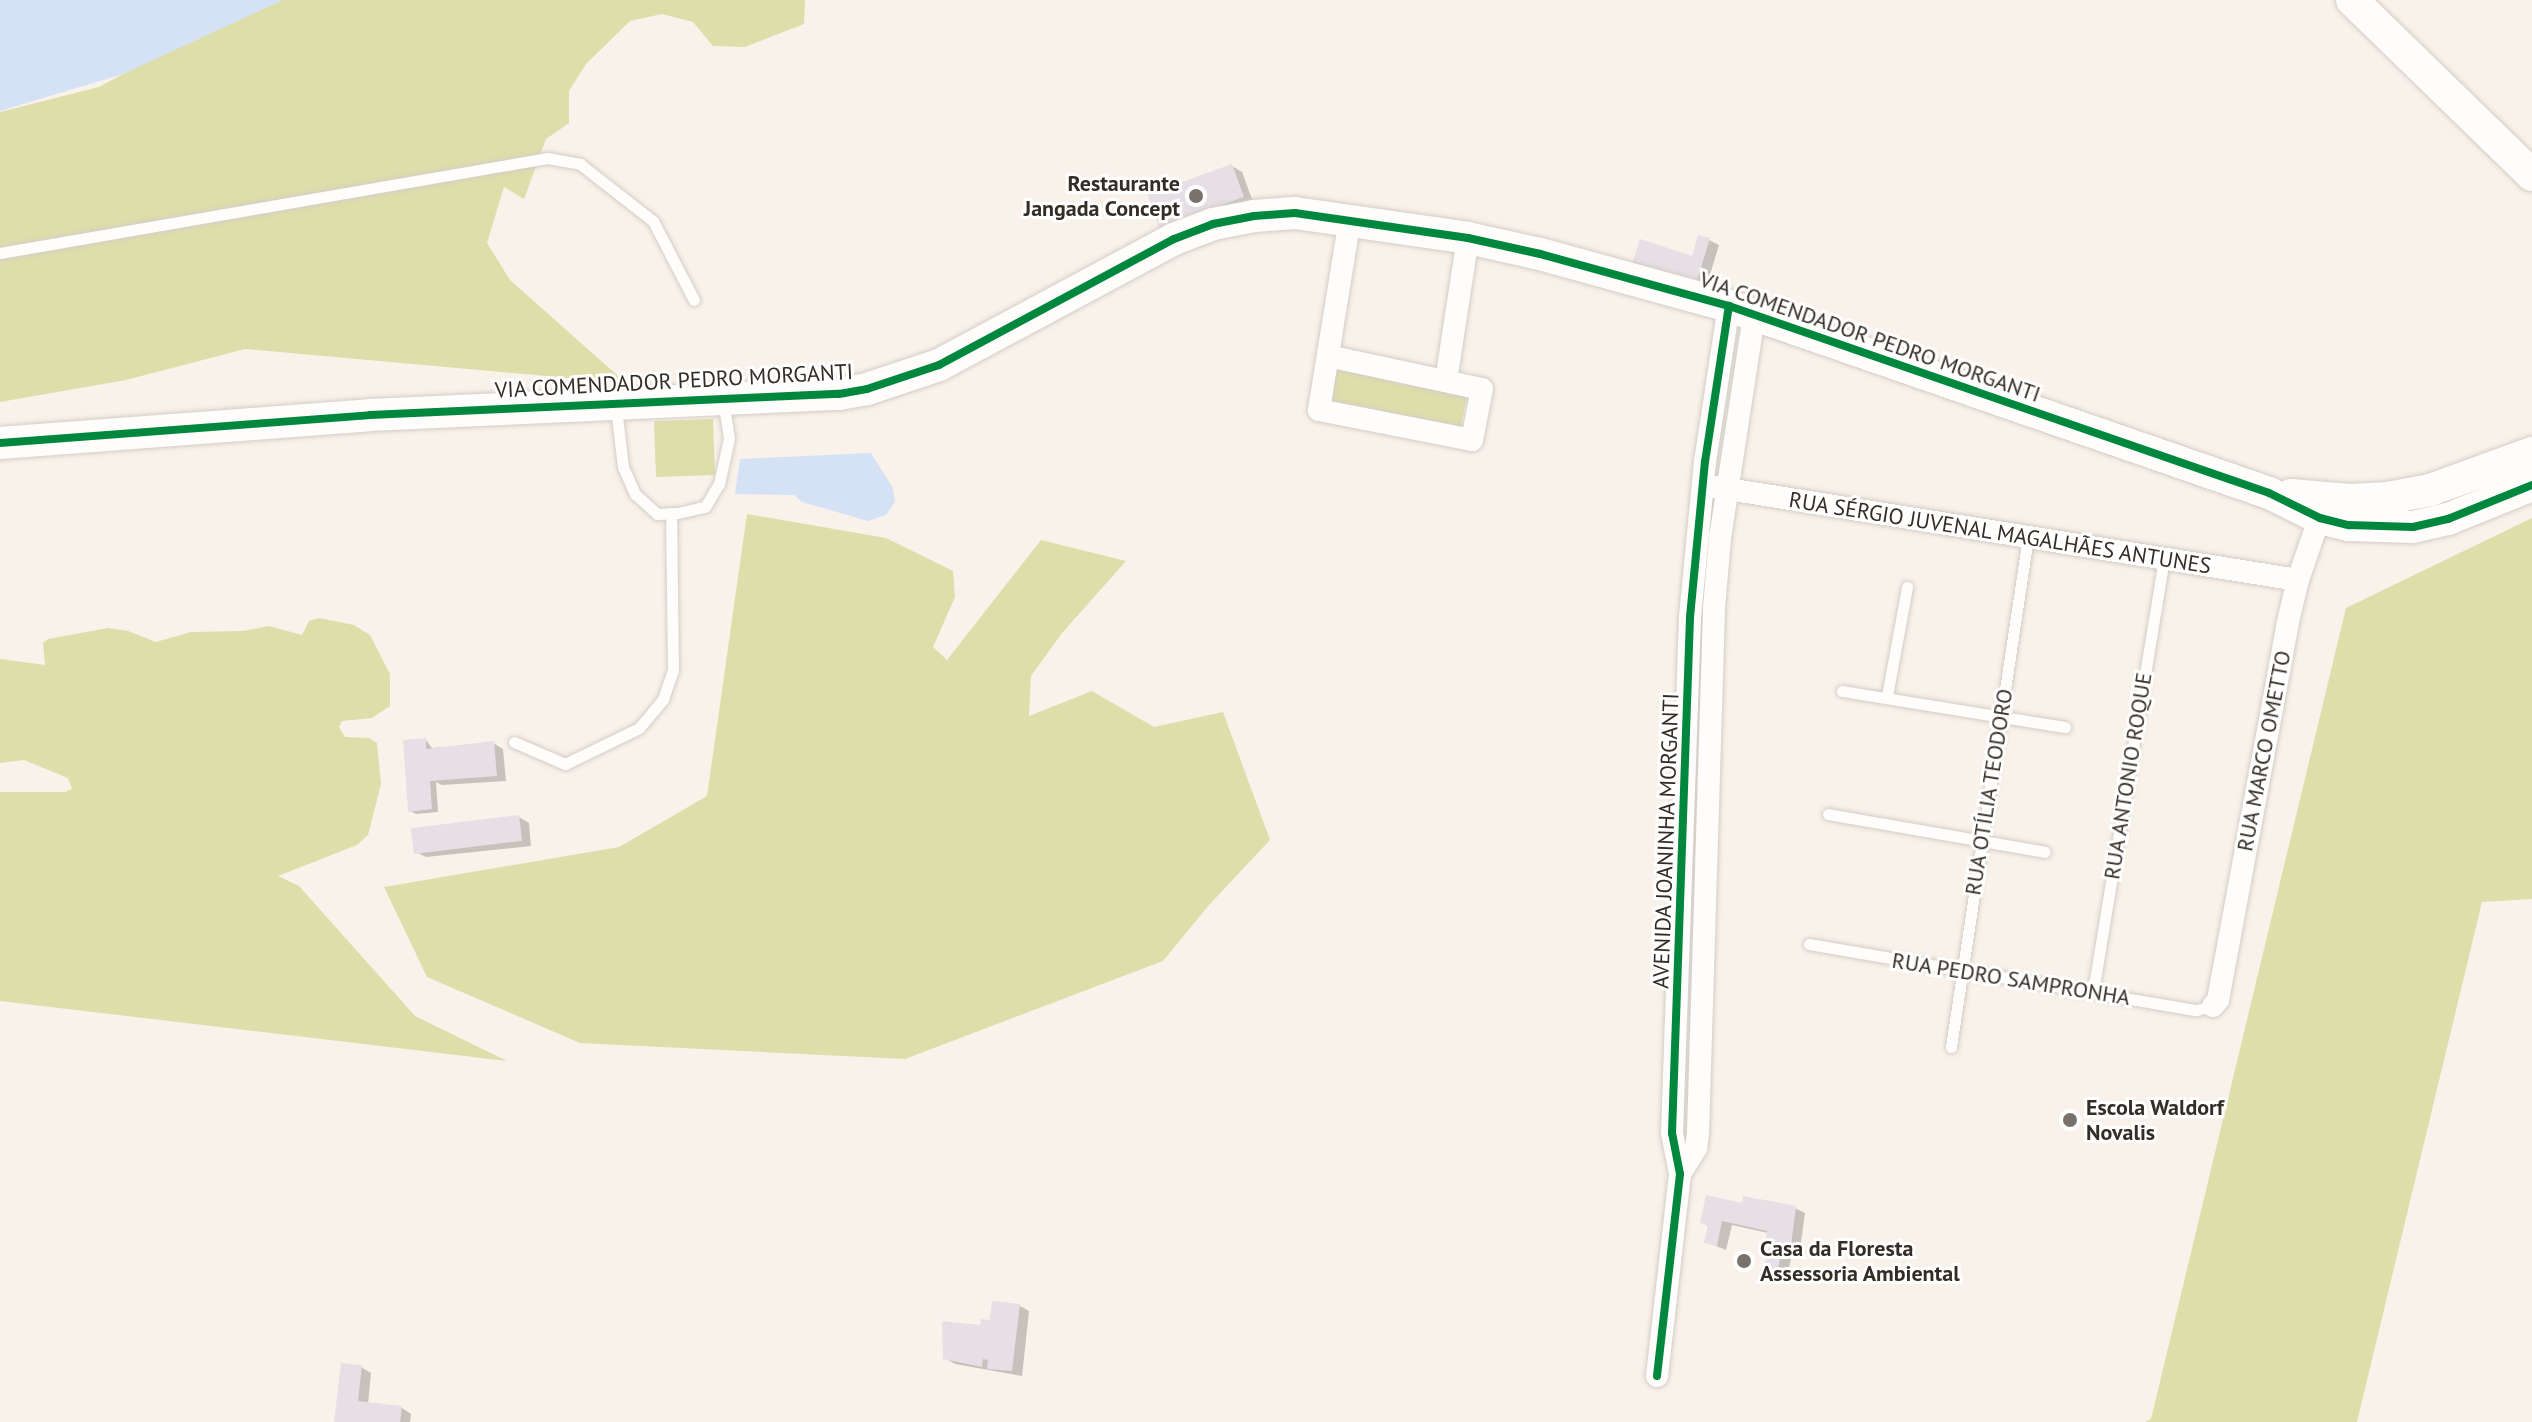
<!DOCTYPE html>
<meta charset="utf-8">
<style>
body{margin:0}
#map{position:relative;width:2532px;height:1422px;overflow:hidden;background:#f9f2ea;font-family:"PT Sans",sans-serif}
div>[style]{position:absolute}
.green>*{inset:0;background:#dedeaa;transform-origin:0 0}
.water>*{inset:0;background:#d5e2f6}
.shadow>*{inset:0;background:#0003}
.building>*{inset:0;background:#e6dfe6;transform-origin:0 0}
.roads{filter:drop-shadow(0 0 2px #d3cdc6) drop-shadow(0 0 2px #d3cdc6)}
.lane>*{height:11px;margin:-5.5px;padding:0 5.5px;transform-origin:5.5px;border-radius:5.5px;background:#fefdfc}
.street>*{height:22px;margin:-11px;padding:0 11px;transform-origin:11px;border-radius:11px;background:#fefdfc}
.secondary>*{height:32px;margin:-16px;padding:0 16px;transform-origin:16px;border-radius:16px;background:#fefdfc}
.cycleway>*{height:8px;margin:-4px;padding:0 4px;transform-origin:4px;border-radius:4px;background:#00873e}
.dots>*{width:22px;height:22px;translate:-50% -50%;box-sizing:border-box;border:4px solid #fff;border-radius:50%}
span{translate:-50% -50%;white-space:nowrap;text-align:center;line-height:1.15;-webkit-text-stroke:6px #fff;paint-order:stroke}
.poi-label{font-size:22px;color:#332d26;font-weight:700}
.right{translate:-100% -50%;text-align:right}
.left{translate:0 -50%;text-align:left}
.street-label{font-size:22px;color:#332d26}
</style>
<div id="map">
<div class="green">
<i style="clip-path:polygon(233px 0,805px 0,804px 24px,745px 47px,713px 46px,693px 22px,662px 14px,630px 21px,586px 64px,569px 91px,569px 123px,546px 139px,524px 199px,504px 187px,487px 243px,510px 280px,626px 383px,245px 349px,126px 380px,0 402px,0 112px,99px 87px,162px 53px)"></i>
<i style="left:1334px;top:364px;width:137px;height:41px;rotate:12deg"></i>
<i style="left:713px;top:419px;width:56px;height:59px;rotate:88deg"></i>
<i style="clip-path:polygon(747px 514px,886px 538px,953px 571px,955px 597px,933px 647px,947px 660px,1041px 540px,1126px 561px,1062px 633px,1031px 676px,1029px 716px,1092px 691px,1154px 727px,1223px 712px,1270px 840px,1209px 905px,1163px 961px,905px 1059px,580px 1043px,427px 977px,384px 887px,619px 847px,707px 796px)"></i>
<i style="clip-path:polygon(2532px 518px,2532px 899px,2482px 902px,2357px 1422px,2145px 1422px,2151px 1419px,2346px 608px)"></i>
<i style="clip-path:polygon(319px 618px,354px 625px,370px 635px,390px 674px,390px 706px,372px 718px,342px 721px,339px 727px,345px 737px,369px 738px,377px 743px,381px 784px,368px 835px,357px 845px,278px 876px,299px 886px,415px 1016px,507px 1061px,0 1001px,0 792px,65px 792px,72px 789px,68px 778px,24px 760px,0 763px,0 659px,45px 665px,43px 643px,48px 639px,108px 628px,128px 631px,156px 642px,191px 632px,243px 631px,269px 626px,302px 635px,309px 621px)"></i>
</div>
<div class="water">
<i style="clip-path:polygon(0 0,283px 0,123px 74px,0 111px)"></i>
<i style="clip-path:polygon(871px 453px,893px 488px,895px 502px,886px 515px,868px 521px,802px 502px,794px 495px,735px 494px,740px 459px)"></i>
</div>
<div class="shadow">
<i style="clip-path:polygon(1232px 166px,1242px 172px,1253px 202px,1171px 232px)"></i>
<i style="clip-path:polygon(1709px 240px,1719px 245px,1706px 288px,1641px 242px,1693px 258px)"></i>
<i style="clip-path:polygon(426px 740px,432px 748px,493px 743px,503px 749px,506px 781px,442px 785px,436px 782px,438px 812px,416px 814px,410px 811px)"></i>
<i style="clip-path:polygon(519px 817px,529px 823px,531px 846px,426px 857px,416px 852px)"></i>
<i style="clip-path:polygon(1743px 1205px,1795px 1208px,1805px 1213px,1800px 1250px,1793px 1249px,1787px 1278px,1766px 1269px,1772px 1244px,1768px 1233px,1732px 1225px,1726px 1250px,1706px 1242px,1710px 1227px,1702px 1222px)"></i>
<i style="clip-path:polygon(1020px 1306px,1029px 1311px,1022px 1376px,955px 1364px,945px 1358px,981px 1328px)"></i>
<i style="clip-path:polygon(361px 1367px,371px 1373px,368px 1404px,402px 1408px,411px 1414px,410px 1422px,336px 1422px)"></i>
</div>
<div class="building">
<i style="left:1232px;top:164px;width:35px;height:90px;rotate:70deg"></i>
<i style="clip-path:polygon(1698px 235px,1710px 238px,1696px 284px,1632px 264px,1640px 239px,1692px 256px)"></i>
<i style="clip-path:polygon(426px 738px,426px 749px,494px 741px,497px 776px,430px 781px,432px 809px,408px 812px,403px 740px)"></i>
<i style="left:519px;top:815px;width:26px;height:109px;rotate:83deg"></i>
<i style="clip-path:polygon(1706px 1195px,1742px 1203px,1743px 1196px,1796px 1206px,1791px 1246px,1783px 1244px,1777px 1273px,1763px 1270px,1770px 1243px,1765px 1242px,1767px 1231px,1722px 1221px,1717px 1246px,1704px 1243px,1708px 1225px,1700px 1223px)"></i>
<i style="clip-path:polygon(992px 1301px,1020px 1304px,1012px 1371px,987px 1369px,988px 1360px,983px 1359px,982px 1367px,943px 1359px,942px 1321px,980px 1325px,981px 1319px,990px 1320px)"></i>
<i style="clip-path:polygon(341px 1363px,362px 1365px,358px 1401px,402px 1406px,400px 1422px,334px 1422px)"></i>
</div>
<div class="roads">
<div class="lane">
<i style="left:0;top:253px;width:555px;rotate:-9.85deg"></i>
<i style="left:547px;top:158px;width:34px;rotate:10deg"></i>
<i style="left:580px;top:164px;width:93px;rotate:38deg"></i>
<i style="left:653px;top:221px;width:89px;rotate:62.6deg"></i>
<i style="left:616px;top:408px;width:59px;rotate:83.2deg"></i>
<i style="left:623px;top:467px;width:30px;rotate:66deg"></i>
<i style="left:635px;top:494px;width:30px;rotate:42deg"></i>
<i style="left:657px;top:514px;width:21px;rotate:-3deg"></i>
<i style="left:678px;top:513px;width:28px;rotate:-13deg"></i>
<i style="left:705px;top:507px;width:27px;rotate:-59deg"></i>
<i style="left:719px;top:484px;width:47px;rotate:-77.7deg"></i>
<i style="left:729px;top:438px;width:38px;rotate:-99deg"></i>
<i style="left:1842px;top:691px;width:226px;rotate:9.2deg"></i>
<i style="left:1887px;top:696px;width:111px;rotate:-79.6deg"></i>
<i style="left:514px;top:742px;width:56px;rotate:23.3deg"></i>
<i style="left:565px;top:764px;width:82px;rotate:-25.9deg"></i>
<i style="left:639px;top:728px;width:38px;rotate:-50deg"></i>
<i style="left:663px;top:699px;width:31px;rotate:-71deg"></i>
<i style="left:673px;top:670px;width:157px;rotate:-90.7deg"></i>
<i style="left:1828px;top:814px;width:220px;rotate:9.9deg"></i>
<i style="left:1809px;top:944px;width:393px;rotate:9.7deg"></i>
<i style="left:2196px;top:1010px;width:17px;rotate:-13deg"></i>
<i style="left:2093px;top:992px;width:438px;rotate:-80.7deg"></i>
<i style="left:1951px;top:1047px;width:516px;rotate:-81.41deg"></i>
</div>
<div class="street">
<i style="left:1328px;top:356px;width:157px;rotate:12.1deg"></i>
<i style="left:1482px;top:389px;width:52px;rotate:101.1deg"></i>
<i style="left:1472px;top:440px;width:156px;rotate:-168.9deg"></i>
<i style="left:1319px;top:410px;width:193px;rotate:-80.8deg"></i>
<i style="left:1446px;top:381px;width:145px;rotate:-81.3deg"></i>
<i style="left:1715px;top:487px;width:590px;rotate:9.06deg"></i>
<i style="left:2213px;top:1006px;width:8px;rotate:-50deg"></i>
<i style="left:2218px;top:1000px;width:380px;rotate:-79.5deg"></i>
<i style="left:2287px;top:626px;width:47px;rotate:-76.6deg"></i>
<i style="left:2298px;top:580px;width:77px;rotate:-71.1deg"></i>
<i style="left:1680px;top:1174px;width:31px;rotate:-58deg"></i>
<i style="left:1696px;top:1148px;width:15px;rotate:-82deg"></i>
<i style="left:1698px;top:1133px;width:525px;rotate:-88.25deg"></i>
<i style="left:1714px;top:608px;width:70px;rotate:-85.1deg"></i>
<i style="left:1720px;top:538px;width:226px;rotate:-81.3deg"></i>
<i style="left:1657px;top:1376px;width:203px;rotate:-83.5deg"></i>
<i style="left:1680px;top:1174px;width:42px;rotate:-101deg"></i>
<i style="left:1672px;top:1133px;width:516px;rotate:-88deg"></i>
<i style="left:1690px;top:617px;width:156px;rotate:-84.5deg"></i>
<i style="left:1705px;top:462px;width:158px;rotate:-81.3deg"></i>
</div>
<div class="secondary">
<i style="left:2352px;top:0;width:251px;rotate:44.2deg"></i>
<i style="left:0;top:443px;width:371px;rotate:-4.3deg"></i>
<i style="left:370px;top:415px;width:469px;rotate:-2.6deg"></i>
<i style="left:839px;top:394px;width:28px;rotate:-10deg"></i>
<i style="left:867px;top:389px;width:76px;rotate:-18.4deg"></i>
<i style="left:939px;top:365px;width:267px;rotate:-28.2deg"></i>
<i style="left:1174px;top:239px;width:42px;rotate:-21deg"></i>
<i style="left:1213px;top:224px;width:42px;rotate:-11deg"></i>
<i style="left:1254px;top:216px;width:41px;rotate:-4.2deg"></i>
<i style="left:1295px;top:213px;width:175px;rotate:8.2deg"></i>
<i style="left:1468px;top:238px;width:74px;rotate:12.5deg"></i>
<i style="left:1540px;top:254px;width:196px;rotate:15.4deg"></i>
<i style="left:1729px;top:306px;width:571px;rotate:19.1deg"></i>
<i style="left:2269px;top:493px;width:57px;rotate:26.1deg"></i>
<i style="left:2320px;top:518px;width:30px;rotate:14deg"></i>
<i style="left:2349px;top:525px;width:64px;rotate:1.8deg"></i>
<i style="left:2413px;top:527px;width:36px;rotate:-13deg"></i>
<i style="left:2448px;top:519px;width:91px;rotate:-22deg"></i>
<i style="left:2291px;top:495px;width:59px;rotate:4.8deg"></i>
<i style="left:2350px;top:500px;width:38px;rotate:-3deg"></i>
<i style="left:2388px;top:498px;width:43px;rotate:-10.8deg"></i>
<i style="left:2430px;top:490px;width:109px;rotate:-19.9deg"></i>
</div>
</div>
<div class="cycleway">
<i style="left:0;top:443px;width:371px;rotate:-4.3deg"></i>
<i style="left:370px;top:415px;width:469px;rotate:-2.6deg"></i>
<i style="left:839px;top:394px;width:28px;rotate:-10deg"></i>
<i style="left:867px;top:389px;width:76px;rotate:-18.4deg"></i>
<i style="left:939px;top:365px;width:267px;rotate:-28.2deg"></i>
<i style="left:1174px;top:239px;width:42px;rotate:-21deg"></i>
<i style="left:1213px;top:224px;width:42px;rotate:-11deg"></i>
<i style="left:1254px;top:216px;width:41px;rotate:-4.2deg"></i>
<i style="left:1295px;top:213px;width:175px;rotate:8.2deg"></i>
<i style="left:1468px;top:238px;width:74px;rotate:12.5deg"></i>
<i style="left:1540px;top:254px;width:196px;rotate:15.4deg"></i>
<i style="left:1729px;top:306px;width:571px;rotate:19.1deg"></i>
<i style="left:2269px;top:493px;width:57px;rotate:26.1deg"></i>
<i style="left:2320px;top:518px;width:30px;rotate:14deg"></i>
<i style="left:2349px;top:525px;width:64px;rotate:1.8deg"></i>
<i style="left:2413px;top:527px;width:36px;rotate:-13deg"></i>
<i style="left:2448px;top:519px;width:91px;rotate:-22deg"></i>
<i style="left:1657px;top:1376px;width:203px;rotate:-83.5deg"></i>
<i style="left:1680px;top:1174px;width:42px;rotate:-101deg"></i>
<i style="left:1672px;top:1133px;width:516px;rotate:-88deg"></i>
<i style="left:1690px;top:617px;width:156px;rotate:-84.5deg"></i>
<i style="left:1705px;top:462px;width:158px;rotate:-81.3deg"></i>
</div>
<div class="dots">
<i style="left:1196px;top:196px;background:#78726b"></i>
<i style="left:2070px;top:1120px;background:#78726b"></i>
<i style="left:1744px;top:1261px;background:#78726b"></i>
</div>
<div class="poi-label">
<span class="right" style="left:1180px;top:196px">Restaurante<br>Jangada Concept</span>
<span class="left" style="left:2086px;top:1120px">Escola Waldorf<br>Novalis</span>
<span class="left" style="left:1760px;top:1261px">Casa da Floresta<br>Assessoria Ambiental</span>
</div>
<div class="street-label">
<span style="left:1870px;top:337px;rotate:19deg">VIA COMENDADOR PEDRO MORGANTI</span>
<span style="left:674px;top:381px;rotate:-3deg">VIA COMENDADOR PEDRO MORGANTI</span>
<span style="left:2000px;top:533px;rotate:9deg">RUA SÉRGIO JUVENAL MAGALHÃES ANTUNES</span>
<span style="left:2264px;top:751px;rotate:-79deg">RUA MARCO OMETTO</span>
<span style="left:2128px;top:776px;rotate:-81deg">RUA ANTONIO ROQUE</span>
<span style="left:1989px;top:792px;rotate:-81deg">RUA OTÍLIA TEODORO</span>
<span style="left:1666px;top:841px;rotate:-88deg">AVENIDA JOANINHA MORGANTI</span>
<span style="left:2011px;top:979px;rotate:9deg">RUA PEDRO SAMPRONHA</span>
</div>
</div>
